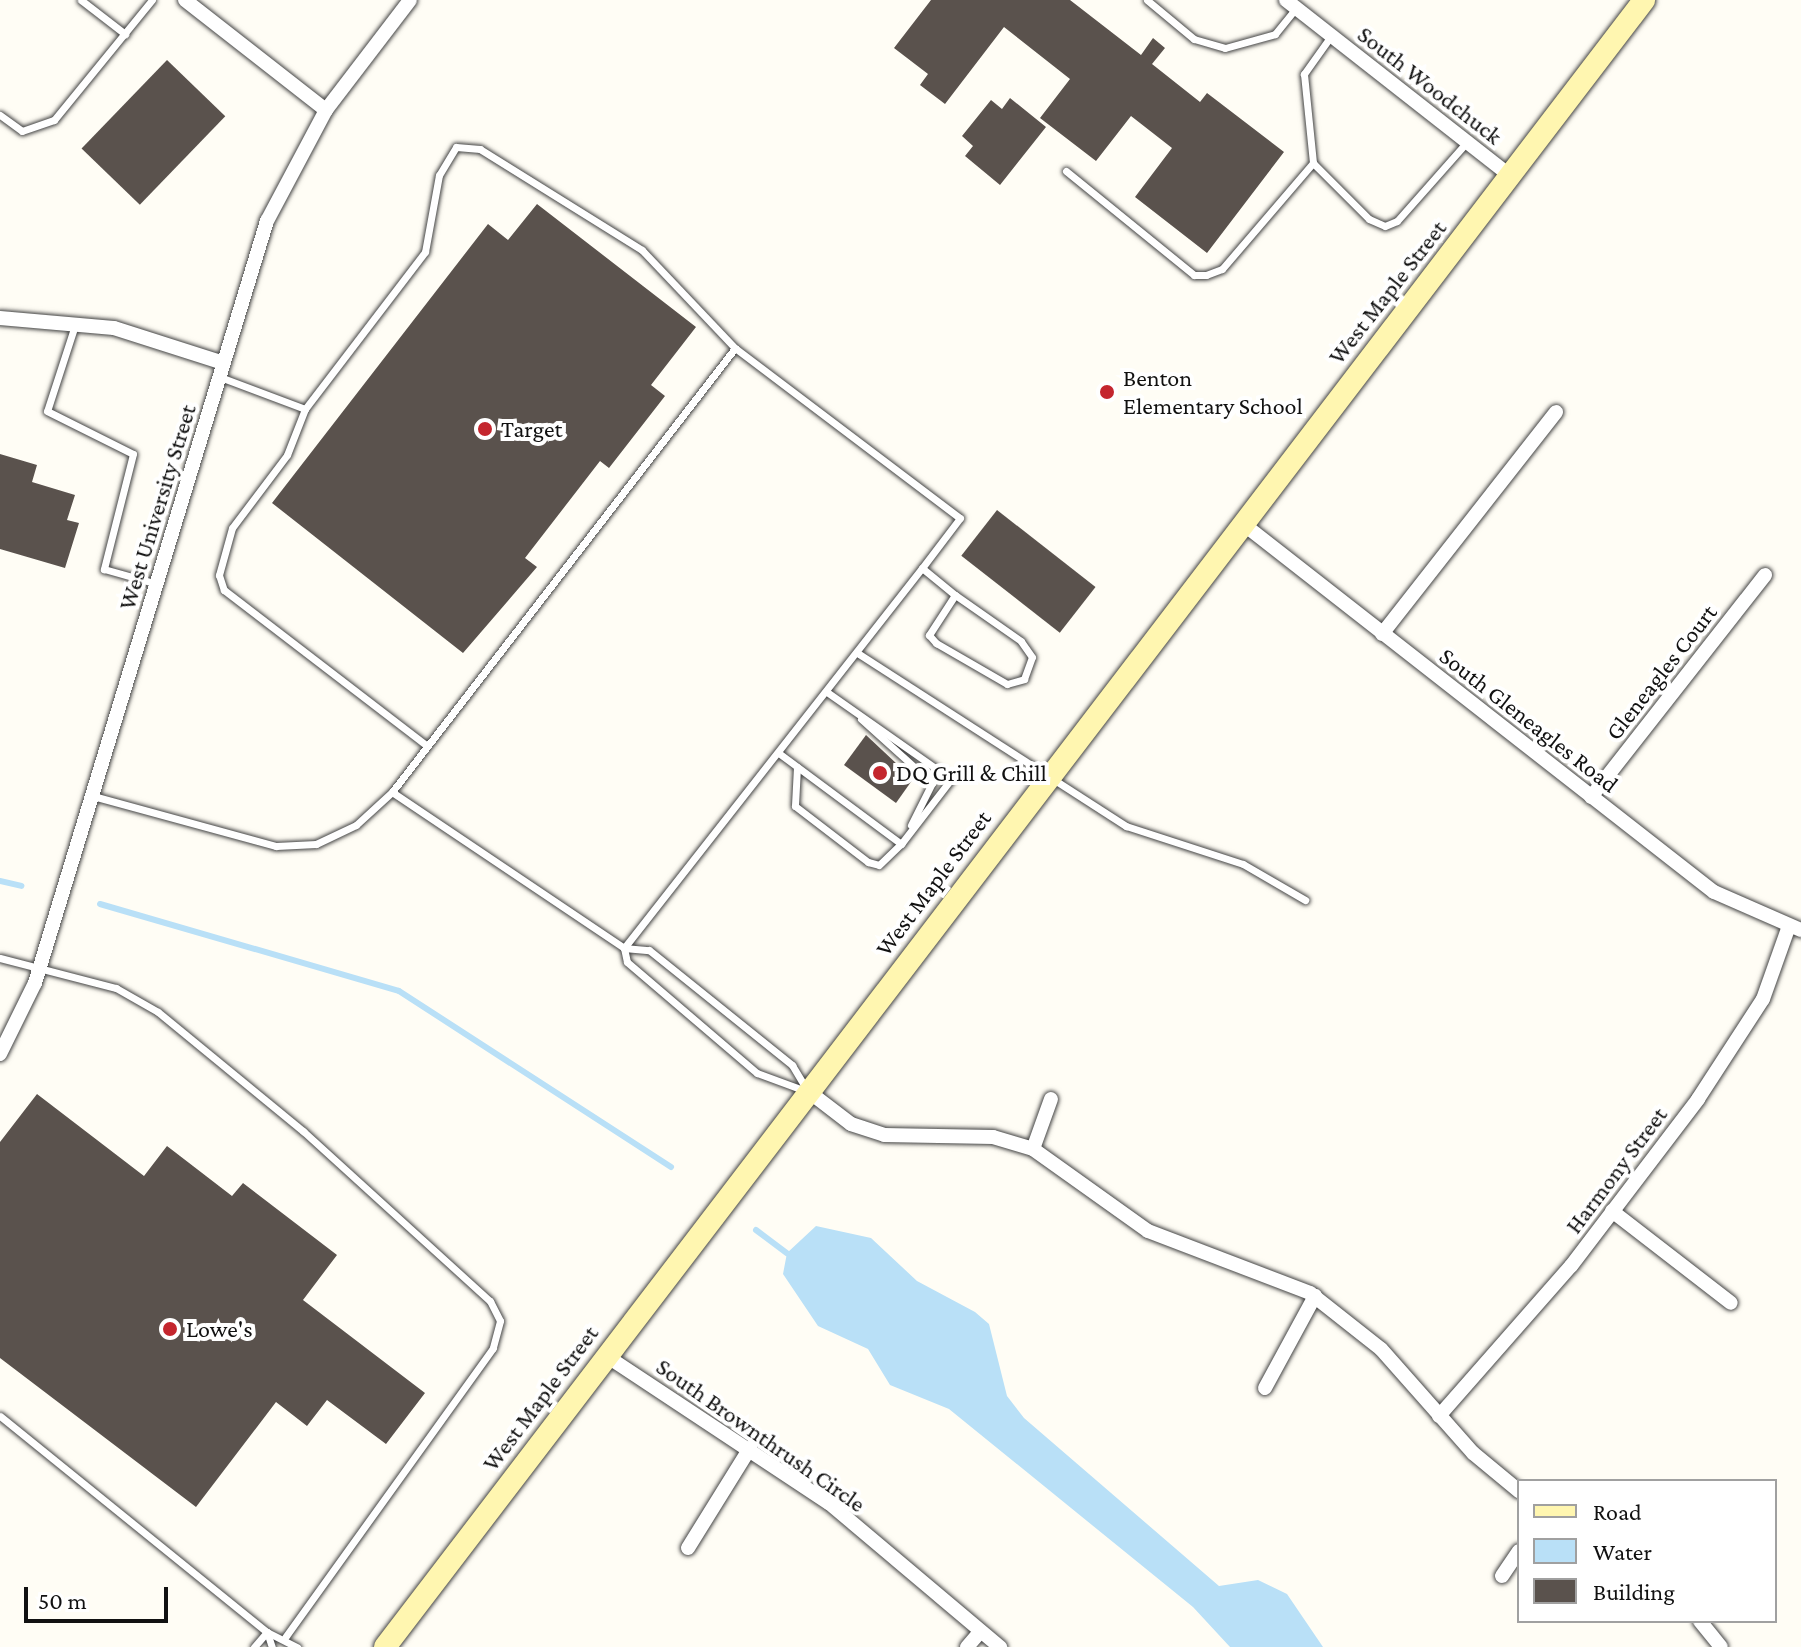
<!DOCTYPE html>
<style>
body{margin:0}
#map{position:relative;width:1801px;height:1647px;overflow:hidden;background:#fffdf5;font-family:"Crimson Pro",serif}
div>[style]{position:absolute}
.water>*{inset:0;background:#b9e0f7}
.stream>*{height:6px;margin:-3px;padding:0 3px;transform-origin:3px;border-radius:3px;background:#b9e0f7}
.building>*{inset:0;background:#5a524d;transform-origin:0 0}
.roads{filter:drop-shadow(0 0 2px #444) drop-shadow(0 0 2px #444)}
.service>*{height:7px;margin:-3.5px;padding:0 3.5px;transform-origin:3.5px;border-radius:3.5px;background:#fff}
.minor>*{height:14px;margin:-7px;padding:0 7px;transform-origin:7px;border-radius:7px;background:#fff}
.secondary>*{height:22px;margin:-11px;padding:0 11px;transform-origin:11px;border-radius:11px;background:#fff6b0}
.dots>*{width:22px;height:22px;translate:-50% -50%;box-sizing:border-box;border:4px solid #fff;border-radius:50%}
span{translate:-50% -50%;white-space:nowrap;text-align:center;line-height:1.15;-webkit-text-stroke:8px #fff;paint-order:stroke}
.street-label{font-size:24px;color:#111}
.poi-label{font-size:24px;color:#111}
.left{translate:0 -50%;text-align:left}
.legend{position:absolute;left:1517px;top:1479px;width:260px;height:144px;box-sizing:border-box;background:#fff;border:2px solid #a0a0a0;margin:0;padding:10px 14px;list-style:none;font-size:24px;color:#111}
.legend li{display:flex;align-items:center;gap:16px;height:40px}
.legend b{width:40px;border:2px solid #a0a0a0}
.scale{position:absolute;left:24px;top:1587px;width:144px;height:36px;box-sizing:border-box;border:4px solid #111;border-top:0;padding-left:10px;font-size:24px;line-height:28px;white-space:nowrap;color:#111;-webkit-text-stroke:6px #fff;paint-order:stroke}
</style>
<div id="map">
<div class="water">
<i style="clip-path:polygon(816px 1226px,871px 1238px,917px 1281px,975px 1312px,989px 1324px,1007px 1396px,1024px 1418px,1219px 1586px,1258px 1580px,1287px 1594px,1323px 1647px,1230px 1647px,1193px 1607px,949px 1409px,890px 1385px,868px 1349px,818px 1326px,783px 1274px,787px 1253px)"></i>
</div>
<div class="stream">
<i style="left:0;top:881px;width:22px;rotate:13deg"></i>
<i style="left:100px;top:904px;width:311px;rotate:16.2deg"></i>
<i style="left:399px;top:991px;width:324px;rotate:32.9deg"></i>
<i style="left:756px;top:1230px;width:39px;rotate:37deg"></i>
</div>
<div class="building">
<i style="clip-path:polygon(931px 0,1070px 0,1141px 55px,1153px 38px,1165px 48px,1152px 64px,1200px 102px,1207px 93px,1284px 152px,1207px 253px,1135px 197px,1172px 148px,1131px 116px,1096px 161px,1040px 118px,1070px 79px,1004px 27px,945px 104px,920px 85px,928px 74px,894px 48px)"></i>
<i style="left:167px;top:60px;width:81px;height:123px;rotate:44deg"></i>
<i style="clip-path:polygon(1010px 98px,1046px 127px,1000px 185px,965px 156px,973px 146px,962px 136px,991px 100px,1002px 109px)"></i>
<i style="clip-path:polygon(537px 204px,696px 327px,651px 385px,665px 396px,609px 468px,600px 461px,525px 558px,537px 567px,463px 653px,272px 503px,488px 224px,508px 240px)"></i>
<i style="clip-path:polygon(0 454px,37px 465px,32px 482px,75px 495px,67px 520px,79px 523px,65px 568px,0 549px)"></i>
<i style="left:997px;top:510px;width:125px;height:58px;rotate:38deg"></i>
<i style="clip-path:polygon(866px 735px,913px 779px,896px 803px,844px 765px)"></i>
<i style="clip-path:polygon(37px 1094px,144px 1176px,167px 1146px,232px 1196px,243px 1183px,337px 1255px,303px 1300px,425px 1393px,386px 1444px,327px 1400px,307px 1426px,276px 1402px,196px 1507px,0 1358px,0 1142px)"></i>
</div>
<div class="roads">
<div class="service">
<i style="left:81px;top:0;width:56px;rotate:37.7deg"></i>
<i style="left:1147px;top:0;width:61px;rotate:39.7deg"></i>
<i style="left:1194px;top:39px;width:32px;rotate:16deg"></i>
<i style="left:1225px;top:48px;width:52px;rotate:-15.6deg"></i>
<i style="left:1275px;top:34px;width:33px;rotate:-51deg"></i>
<i style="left:1331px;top:36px;width:47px;rotate:125.4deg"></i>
<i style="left:1304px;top:74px;width:89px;rotate:84.2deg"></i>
<i style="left:1313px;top:163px;width:79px;rotate:45deg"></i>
<i style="left:1369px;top:219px;width:17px;rotate:24deg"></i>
<i style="left:1385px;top:226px;width:13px;rotate:-23deg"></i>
<i style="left:1397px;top:221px;width:106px;rotate:-48.5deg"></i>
<i style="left:0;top:115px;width:27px;rotate:36deg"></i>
<i style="left:22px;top:131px;width:34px;rotate:-19deg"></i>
<i style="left:54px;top:120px;width:155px;rotate:-50.8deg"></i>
<i style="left:1066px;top:171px;width:165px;rotate:39.1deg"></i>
<i style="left:1194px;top:275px;width:12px"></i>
<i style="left:1206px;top:275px;width:17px;rotate:-21deg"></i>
<i style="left:1222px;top:269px;width:140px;rotate:-49.4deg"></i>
<i style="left:75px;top:325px;width:90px;rotate:108deg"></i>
<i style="left:47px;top:411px;width:96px;rotate:26.6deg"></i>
<i style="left:133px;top:454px;width:119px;rotate:104.2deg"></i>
<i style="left:104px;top:569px;width:55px;rotate:15.8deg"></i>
<i style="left:735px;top:348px;width:282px;rotate:37.1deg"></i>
<i style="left:960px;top:518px;width:63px;rotate:127.2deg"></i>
<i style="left:220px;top:377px;width:91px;rotate:20.6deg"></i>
<i style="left:305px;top:409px;width:49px;rotate:111.4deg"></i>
<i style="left:287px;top:455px;width:91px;rotate:127deg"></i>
<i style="left:232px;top:528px;width:49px;rotate:105.5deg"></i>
<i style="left:219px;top:575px;width:16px;rotate:72deg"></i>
<i style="left:224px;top:590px;width:256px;rotate:37.5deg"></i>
<i style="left:859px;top:654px;width:318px;rotate:32.8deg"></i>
<i style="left:1126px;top:826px;width:123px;rotate:18deg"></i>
<i style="left:1243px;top:864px;width:72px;rotate:30.1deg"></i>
<i style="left:861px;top:719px;width:96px;rotate:42deg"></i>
<i style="left:932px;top:783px;width:47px;rotate:116.6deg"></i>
<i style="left:780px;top:754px;width:151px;rotate:36.6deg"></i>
<i style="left:901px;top:844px;width:82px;rotate:-52.4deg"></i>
<i style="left:951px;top:779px;width:150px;rotate:-145deg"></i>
<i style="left:797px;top:767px;width:39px;rotate:93deg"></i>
<i style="left:795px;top:806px;width:92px;rotate:37.5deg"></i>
<i style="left:868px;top:862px;width:11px;rotate:15deg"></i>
<i style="left:879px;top:865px;width:32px;rotate:-44deg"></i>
<i style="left:392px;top:792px;width:280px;rotate:33.9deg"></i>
<i style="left:624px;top:948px;width:25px;rotate:5deg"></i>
<i style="left:649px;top:950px;width:184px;rotate:38.8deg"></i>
<i style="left:792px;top:1065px;width:29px;rotate:59deg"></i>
<i style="left:93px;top:796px;width:190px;rotate:15.3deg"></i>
<i style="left:276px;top:846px;width:40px;rotate:-2.9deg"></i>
<i style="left:316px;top:844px;width:44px;rotate:-25.4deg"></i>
<i style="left:356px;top:825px;width:49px;rotate:-42.5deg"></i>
<i style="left:392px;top:792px;width:561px;rotate:-52.31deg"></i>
<i style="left:735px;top:348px;width:135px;rotate:-133.5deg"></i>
<i style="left:642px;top:250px;width:191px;rotate:-148.1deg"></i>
<i style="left:480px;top:149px;width:24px;rotate:-175deg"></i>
<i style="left:456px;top:147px;width:33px;rotate:121deg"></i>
<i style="left:439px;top:175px;width:78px;rotate:100.3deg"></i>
<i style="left:425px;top:252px;width:198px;rotate:127.4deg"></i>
<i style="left:624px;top:948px;width:483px;rotate:-51.9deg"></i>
<i style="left:922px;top:568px;width:43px;rotate:39.3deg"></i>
<i style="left:955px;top:595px;width:48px;rotate:123deg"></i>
<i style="left:929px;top:635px;width:11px;rotate:49deg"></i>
<i style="left:936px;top:643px;width:82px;rotate:30deg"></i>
<i style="left:1007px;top:684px;width:18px;rotate:-16deg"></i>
<i style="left:1024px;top:679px;width:23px;rotate:-70deg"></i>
<i style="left:1032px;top:657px;width:19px;rotate:-125deg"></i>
<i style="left:1021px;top:641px;width:80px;rotate:-145.1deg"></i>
<i style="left:624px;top:948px;width:14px;rotate:78deg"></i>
<i style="left:627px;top:962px;width:171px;rotate:40.5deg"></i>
<i style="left:757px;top:1073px;width:52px;rotate:20.2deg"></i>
<i style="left:0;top:958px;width:120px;rotate:14.5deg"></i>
<i style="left:116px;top:988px;width:48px;rotate:29.7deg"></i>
<i style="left:158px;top:1012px;width:188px;rotate:39.4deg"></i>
<i style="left:303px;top:1131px;width:253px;rotate:42.3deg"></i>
<i style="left:490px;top:1301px;width:22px;rotate:63deg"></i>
<i style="left:500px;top:1321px;width:28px;rotate:105deg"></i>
<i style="left:493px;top:1348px;width:356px;rotate:125.7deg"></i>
<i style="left:0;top:1416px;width:343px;rotate:39deg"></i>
<i style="left:267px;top:1632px;width:34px;rotate:27deg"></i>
<i style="left:267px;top:1632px;width:16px;rotate:72deg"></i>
<i style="left:254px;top:1647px;width:20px;rotate:-49deg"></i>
</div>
<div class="minor">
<i style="left:185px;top:0;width:179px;rotate:38deg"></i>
<i style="left:1286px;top:0;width:283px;rotate:38.1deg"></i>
<i style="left:0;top:318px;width:114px;rotate:5deg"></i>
<i style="left:114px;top:328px;width:115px;rotate:17.7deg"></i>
<i style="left:1242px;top:523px;width:599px;rotate:38.02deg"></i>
<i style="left:1714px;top:892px;width:95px;rotate:23.6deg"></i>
<i style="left:1382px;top:634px;width:282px;rotate:-51.9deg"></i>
<i style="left:1591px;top:797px;width:282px;rotate:-51.9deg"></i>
<i style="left:0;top:1054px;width:79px;rotate:-63.8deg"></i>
<i style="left:35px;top:983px;width:797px;rotate:-73.07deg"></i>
<i style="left:267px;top:221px;width:126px;rotate:-62deg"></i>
<i style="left:326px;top:110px;width:138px;rotate:-52.6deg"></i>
<i style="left:808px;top:1091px;width:54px;rotate:37.5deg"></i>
<i style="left:851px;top:1124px;width:35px;rotate:18deg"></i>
<i style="left:884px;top:1135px;width:109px;rotate:1.1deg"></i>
<i style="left:993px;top:1137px;width:42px;rotate:16.7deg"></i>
<i style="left:1033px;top:1149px;width:141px;rotate:35.5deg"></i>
<i style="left:1148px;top:1231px;width:173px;rotate:20.9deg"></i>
<i style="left:1310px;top:1293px;width:90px;rotate:38.3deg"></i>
<i style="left:1381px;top:1349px;width:139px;rotate:48.5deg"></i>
<i style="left:1473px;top:1453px;width:60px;rotate:39.6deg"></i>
<i style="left:1033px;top:1149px;width:53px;rotate:-70.2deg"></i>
<i style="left:1612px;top:1211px;width:150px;rotate:37.7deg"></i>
<i style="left:605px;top:1355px;width:268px;rotate:33.5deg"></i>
<i style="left:829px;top:1503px;width:224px;rotate:40.1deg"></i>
<i style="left:1265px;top:1388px;width:105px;rotate:-61.5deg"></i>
<i style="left:1439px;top:1416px;width:200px;rotate:-48.7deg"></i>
<i style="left:1571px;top:1266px;width:210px;rotate:-52.7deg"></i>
<i style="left:1698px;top:1099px;width:119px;rotate:-57deg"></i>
<i style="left:1763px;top:999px;width:77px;rotate:-70.4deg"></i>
<i style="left:688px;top:1548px;width:118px;rotate:-58.2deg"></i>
<i style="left:1502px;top:1576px;width:30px;rotate:-56deg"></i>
<i style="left:1700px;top:1621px;width:33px;rotate:51deg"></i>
<i style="left:967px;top:1647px;width:20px;rotate:-49deg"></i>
</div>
<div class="secondary">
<i style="left:385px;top:1647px;width:2073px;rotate:-52.6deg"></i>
</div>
</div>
<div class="dots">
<i style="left:1107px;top:392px;background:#c4262e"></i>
<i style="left:485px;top:429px;background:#c4262e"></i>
<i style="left:880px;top:773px;background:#c4262e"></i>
<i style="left:170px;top:1329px;background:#c4262e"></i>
</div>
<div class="street-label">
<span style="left:1430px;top:85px;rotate:38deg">South Woodchuck</span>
<span style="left:1387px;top:292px;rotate:-52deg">West Maple Street</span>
<span style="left:157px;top:507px;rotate:-73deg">West University Street</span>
<span style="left:1661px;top:672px;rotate:-52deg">Gleneagles Court</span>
<span style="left:1529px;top:720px;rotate:38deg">South Gleneagles Road</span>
<span style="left:933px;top:883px;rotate:-53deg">West Maple Street</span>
<span style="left:1616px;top:1170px;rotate:-53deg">Harmony Street</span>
<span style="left:540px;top:1398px;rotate:-53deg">West Maple Street</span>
<span style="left:761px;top:1435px;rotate:35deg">South Brownthrush Circle</span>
</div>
<div class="poi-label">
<span class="left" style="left:1123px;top:392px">Benton<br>Elementary School</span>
<span class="left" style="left:501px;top:429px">Target</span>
<span class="left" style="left:896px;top:773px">DQ Grill &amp; Chill</span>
<span class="left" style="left:186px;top:1329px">Lowe's</span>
</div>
<ul class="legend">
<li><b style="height:10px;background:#fff6b0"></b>Road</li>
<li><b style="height:22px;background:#b9e0f7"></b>Water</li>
<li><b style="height:22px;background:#5a524d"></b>Building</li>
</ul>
<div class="scale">50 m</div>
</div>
